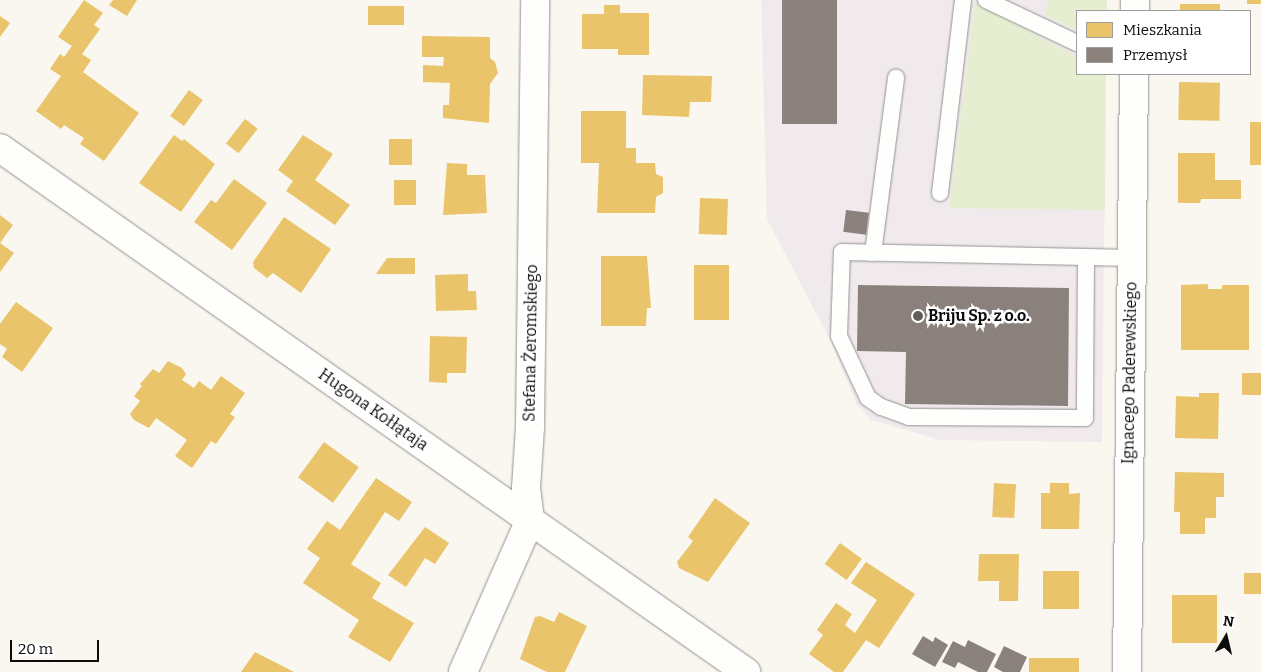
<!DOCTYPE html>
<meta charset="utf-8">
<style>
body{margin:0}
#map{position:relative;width:1261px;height:672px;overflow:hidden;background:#faf7f0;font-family:Bitter,serif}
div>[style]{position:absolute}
.industrial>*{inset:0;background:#f1eaed}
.green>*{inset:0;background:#e6eed1}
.homes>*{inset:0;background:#e9c46a;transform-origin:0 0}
.industry>*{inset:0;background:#8a817c;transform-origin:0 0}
.roads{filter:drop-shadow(0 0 1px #93928f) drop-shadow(0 0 1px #93928f)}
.service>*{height:16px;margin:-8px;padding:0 8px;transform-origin:8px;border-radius:8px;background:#fefefd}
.minor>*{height:28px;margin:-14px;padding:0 14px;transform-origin:14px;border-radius:14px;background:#fefefd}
.dots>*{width:14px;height:14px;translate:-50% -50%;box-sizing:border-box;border:2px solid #fff;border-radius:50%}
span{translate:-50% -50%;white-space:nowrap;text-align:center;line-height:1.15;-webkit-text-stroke:5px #fff;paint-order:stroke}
.poi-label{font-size:16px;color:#0c0c0c;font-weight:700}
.left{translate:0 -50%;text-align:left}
.street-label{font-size:16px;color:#0c0c0c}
.legend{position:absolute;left:1076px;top:10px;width:175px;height:65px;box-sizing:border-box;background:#fff;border:1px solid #9e9e9e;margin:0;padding:6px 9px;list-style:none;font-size:15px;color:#0c0c0c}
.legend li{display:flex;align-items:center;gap:10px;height:25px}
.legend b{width:25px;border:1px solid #9e9e9e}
.north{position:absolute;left:1201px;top:612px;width:50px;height:50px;-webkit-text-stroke:4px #fff;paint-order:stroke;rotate:9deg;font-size:14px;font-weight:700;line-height:20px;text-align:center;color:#0c0c0c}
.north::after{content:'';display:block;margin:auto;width:18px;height:22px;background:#0c0c0c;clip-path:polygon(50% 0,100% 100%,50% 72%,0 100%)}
.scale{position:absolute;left:10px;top:640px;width:89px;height:22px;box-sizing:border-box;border:2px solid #0c0c0c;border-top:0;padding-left:6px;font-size:15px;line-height:18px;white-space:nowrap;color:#0c0c0c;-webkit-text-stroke:4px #fff;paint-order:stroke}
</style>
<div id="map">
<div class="industrial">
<i style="clip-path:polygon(761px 0,1107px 0,1107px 11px,1077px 11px,1077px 74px,1106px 74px,1102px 442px,940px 440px,871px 420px,857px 405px,832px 344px,767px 219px)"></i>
</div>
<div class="green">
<i style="clip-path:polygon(1048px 0,1107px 0,1107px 11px,1077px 11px,1077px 31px,1045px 14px)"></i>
<i style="clip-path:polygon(975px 3px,1077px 57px,1077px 74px,1106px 74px,1105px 210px,949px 208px)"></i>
</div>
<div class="homes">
<i style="clip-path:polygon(84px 0,103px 13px,94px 25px,100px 29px,82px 54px,91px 60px,83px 72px,139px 113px,104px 161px,80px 144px,84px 138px,64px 125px,61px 129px,36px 111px,61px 76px,50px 69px,60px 54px,64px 57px,72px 46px,58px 37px)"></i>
<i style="clip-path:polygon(113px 0,137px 0,127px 16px,109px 5px)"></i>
<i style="left:1247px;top:0;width:14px;height:4px"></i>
<i style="left:1180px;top:4px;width:40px;height:7px"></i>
<i style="clip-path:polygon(604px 5px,620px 5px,620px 13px,649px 13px,649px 55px,618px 55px,618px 49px,582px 49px,582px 14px,604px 14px)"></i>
<i style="left:368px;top:6px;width:36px;height:19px"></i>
<i style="clip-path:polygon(0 16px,10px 23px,0 37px)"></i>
<i style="clip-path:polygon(422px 36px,490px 37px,490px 58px,495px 62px,498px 73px,490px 84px,489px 123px,443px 118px,443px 105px,449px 105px,450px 83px,423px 82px,423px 65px,443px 66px,444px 57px,422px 57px)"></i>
<i style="clip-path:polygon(643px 75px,712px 76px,711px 102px,690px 102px,689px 117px,642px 115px)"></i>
<i style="left:1179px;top:82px;width:41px;height:38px;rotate:1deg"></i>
<i style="left:189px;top:90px;width:17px;height:32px;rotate:36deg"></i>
<i style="clip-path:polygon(581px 111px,626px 111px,626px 148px,636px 148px,636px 163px,655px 163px,656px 174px,663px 177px,663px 193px,656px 197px,655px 213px,597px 213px,599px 163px,581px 163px)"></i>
<i style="left:245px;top:119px;width:16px;height:31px;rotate:38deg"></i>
<i style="left:1250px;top:122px;width:11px;height:43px"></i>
<i style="clip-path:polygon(174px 135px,182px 141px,184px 139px,215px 164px,181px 212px,139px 183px)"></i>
<i style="clip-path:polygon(303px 135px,333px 154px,315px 180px,350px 205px,335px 225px,286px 191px,293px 181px,278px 170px)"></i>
<i style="left:389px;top:139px;width:23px;height:26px"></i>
<i style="clip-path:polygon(1178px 153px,1215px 153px,1215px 180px,1241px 180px,1241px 199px,1201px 199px,1200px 203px,1178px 203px)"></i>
<i style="clip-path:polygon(447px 163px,467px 164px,467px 175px,485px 175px,487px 213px,443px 215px)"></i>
<i style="clip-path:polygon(234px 179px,267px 203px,232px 250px,194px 222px,211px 200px,216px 203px)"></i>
<i style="left:394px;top:180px;width:22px;height:25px"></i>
<i style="left:700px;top:198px;width:28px;height:36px;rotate:2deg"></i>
<i style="clip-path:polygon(0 215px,13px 225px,0 243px,14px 253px,0 272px)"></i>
<i style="clip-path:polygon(284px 217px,331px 249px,301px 293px,273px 273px,267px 278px,254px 268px,253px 262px)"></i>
<i style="clip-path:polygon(601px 256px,647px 256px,651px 308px,647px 308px,646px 326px,601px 326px)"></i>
<i style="clip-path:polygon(387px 258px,415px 258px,415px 274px,376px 274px)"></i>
<i style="left:694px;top:265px;width:35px;height:55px"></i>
<i style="clip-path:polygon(468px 274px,468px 291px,476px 291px,477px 310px,436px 311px,435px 275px)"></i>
<i style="clip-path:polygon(1208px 284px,1208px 289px,1222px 289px,1222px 285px,1249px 285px,1249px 350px,1181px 350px,1181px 285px)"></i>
<i style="clip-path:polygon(16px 302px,53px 328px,22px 372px,2px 357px,7px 349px,0 344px,0 324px)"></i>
<i style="clip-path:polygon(430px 336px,467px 337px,466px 373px,447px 373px,447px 383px,429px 382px)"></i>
<i style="clip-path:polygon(168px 361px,182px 368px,186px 374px,182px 380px,194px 388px,199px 381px,211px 390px,221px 376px,245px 393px,230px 414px,235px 417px,216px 444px,211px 441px,192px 468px,175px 456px,187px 440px,156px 418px,149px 428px,134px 420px,130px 414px,140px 401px,134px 396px,142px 386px,140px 384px,153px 369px,159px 373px)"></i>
<i style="left:1242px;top:373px;width:19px;height:22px"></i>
<i style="clip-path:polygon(1199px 393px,1219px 393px,1218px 439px,1175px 438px,1176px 396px,1199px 397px)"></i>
<i style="left:324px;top:442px;width:43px;height:44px;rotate:36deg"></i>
<i style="clip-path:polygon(1175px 472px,1224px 473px,1224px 497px,1216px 497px,1216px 518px,1205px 518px,1205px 534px,1180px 534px,1180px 512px,1174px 512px)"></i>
<i style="clip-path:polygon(376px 478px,412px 502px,399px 521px,385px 512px,351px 564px,381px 583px,372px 598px,414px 623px,390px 662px,348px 637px,359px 620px,303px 583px,320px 558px,307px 549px,327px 521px,340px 530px)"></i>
<i style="left:994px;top:483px;width:22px;height:34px;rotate:3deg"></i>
<i style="clip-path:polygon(1050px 483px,1069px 483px,1069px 494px,1080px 493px,1079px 529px,1041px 529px,1041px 493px,1050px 493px)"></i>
<i style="clip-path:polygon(715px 498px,750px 523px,708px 582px,679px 568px,677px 562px,693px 541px,688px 537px)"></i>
<i style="clip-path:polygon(425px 527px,449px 543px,435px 564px,425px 558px,406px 587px,388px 575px)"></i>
<i style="left:840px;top:543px;width:27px;height:26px;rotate:36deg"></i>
<i style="clip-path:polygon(979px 554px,1019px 554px,1018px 601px,999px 601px,999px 581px,978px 581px)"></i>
<i style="clip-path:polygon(866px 562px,915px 594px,879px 648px,866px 640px,843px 672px,834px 672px,809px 654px,823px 635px,817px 630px,836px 603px,852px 614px,845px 625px,855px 633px,877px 600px,851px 583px)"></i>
<i style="left:1043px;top:571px;width:36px;height:38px"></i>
<i style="left:1244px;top:573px;width:17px;height:21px"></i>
<i style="left:1172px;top:595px;width:45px;height:48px"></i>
<i style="clip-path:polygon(559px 612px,587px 626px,565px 672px,547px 672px,520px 659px,535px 617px,540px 616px,554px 622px)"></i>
<i style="clip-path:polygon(255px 652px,294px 672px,241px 672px)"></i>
<i style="left:1029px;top:658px;width:50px;height:14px"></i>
</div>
<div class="industry">
<i style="left:782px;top:0;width:55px;height:124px"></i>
<i style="left:846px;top:210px;width:23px;height:22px;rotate:7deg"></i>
<i style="clip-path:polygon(858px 285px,1069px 288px,1068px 406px,905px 404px,906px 352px,857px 351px)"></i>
<i style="clip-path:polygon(923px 636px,933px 642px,935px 637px,948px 645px,935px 667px,912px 654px)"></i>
<i style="clip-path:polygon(968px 640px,996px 654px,987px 672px,978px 672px,958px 662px,955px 668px,942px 662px,953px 641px,965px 647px)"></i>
<i style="clip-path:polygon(1004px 646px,1027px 657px,1020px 672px,1003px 672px,994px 667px)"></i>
</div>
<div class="roads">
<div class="service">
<i style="left:986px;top:0;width:101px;rotate:25.3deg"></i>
<i style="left:940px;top:193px;width:194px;rotate:-83.2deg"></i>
<i style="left:873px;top:253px;width:177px;rotate:-82.5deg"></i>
<i style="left:1086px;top:257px;width:161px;rotate:90.4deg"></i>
<i style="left:1085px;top:418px;width:176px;rotate:-179.7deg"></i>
<i style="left:909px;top:417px;width:30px;rotate:-160deg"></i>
<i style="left:881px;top:407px;width:16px;rotate:-145deg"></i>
<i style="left:868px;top:398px;width:68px;rotate:-115.1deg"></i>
<i style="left:839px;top:336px;width:84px;rotate:-88deg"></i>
<i style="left:842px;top:252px;width:244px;rotate:1.2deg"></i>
<i style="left:1086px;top:257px;width:46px;rotate:1.2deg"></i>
</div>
<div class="minor">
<i style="left:1135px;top:11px;width:11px;rotate:-90deg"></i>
<i style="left:0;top:148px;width:912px;rotate:35.08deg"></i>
<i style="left:463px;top:672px;width:166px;rotate:-66.2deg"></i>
<i style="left:530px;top:520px;width:32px;rotate:-97deg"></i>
<i style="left:526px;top:488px;width:61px;rotate:-86.2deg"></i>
<i style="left:530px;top:427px;width:427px;rotate:-89.3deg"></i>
<i style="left:1127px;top:672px;width:598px;rotate:-89.33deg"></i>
</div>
</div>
<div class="dots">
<i style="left:918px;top:316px;background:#5f5e5c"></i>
</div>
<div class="poi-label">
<span class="left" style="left:928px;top:316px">Briju Sp. z o.o.</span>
</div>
<div class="street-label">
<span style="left:531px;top:343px;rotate:-89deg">Stefana Żeromskiego</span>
<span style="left:1130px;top:373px;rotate:-89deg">Ignacego Paderewskiego</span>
<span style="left:373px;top:410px;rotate:35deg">Hugona Kołłątaja</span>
</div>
<ul class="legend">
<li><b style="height:14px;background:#e9c46a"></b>Mieszkania</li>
<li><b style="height:14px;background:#8a817c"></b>Przemysł</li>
</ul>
<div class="north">N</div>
<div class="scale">20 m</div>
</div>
